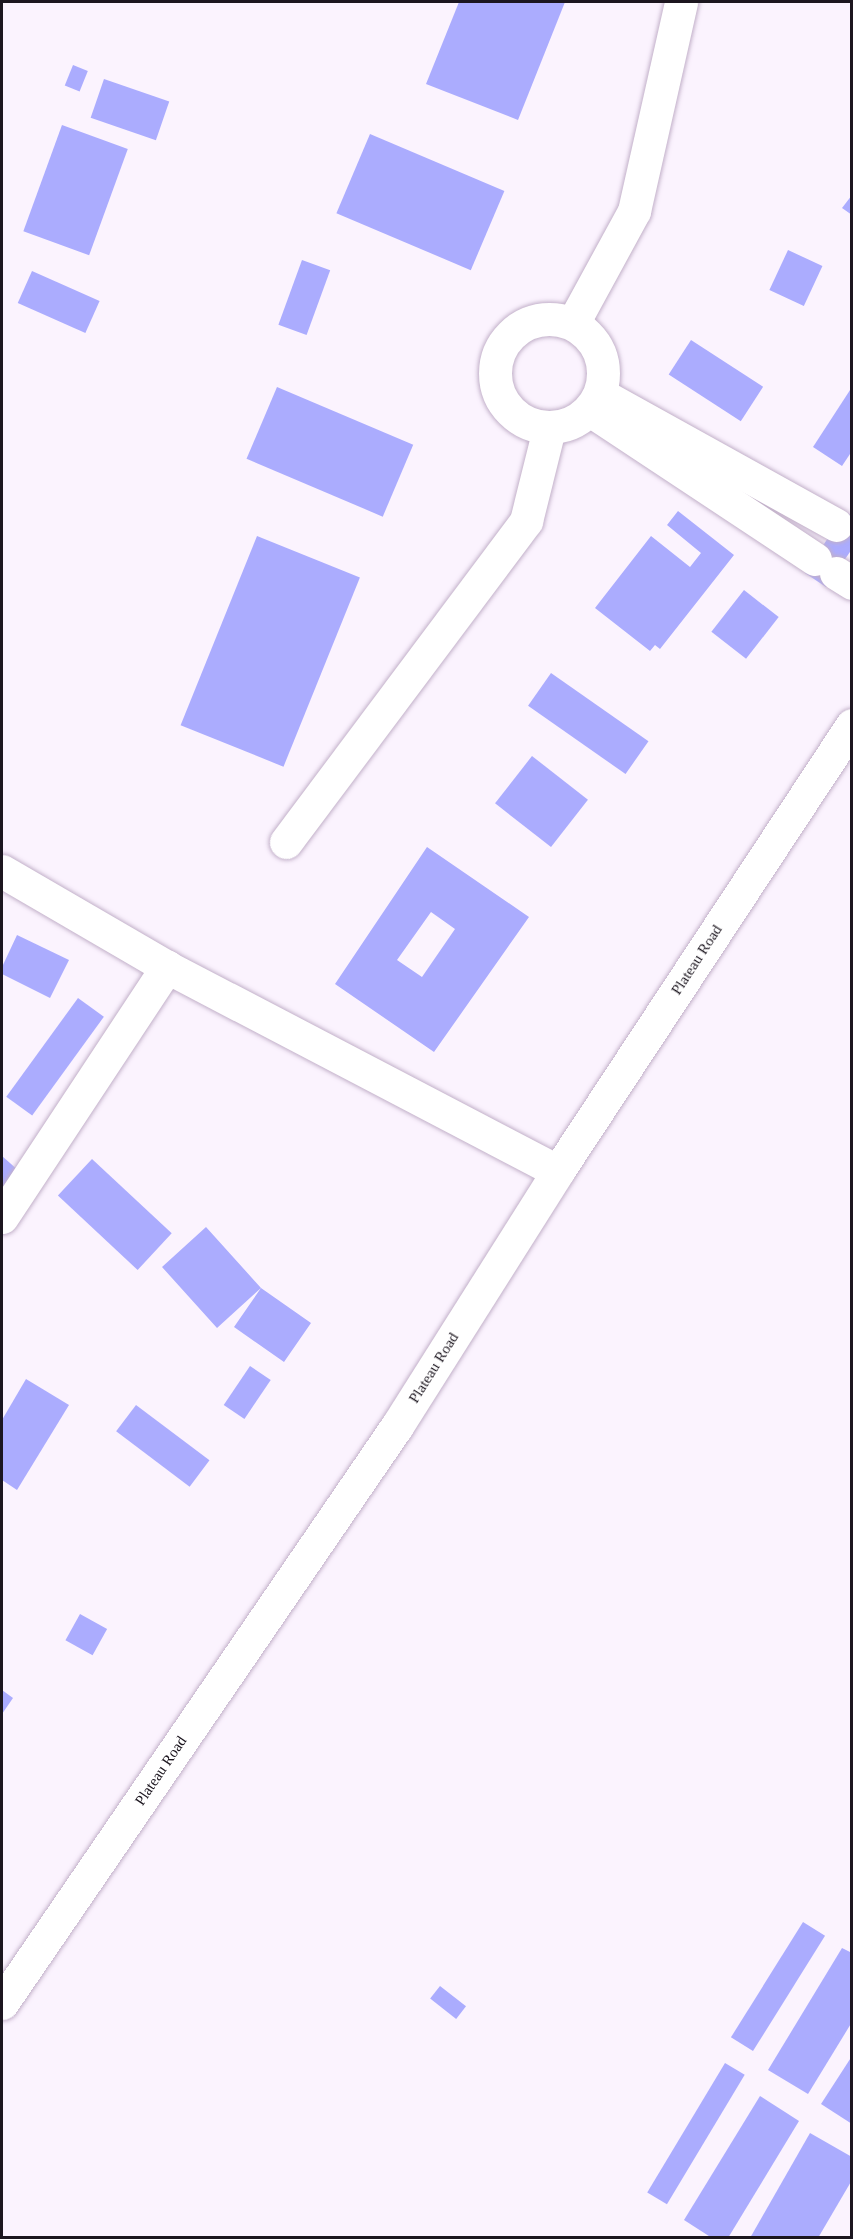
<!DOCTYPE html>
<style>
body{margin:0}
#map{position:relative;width:853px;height:2239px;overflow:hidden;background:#fbf3fe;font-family:Georgia,serif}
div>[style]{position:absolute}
.building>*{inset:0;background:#abacfe;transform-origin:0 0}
.roads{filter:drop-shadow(0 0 2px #c2b0c9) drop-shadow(0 0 2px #c2b0c9)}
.minor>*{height:33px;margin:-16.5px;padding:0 16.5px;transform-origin:16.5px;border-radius:16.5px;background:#fff}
.minor>.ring{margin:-16.5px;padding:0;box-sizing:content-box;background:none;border:33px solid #fff;border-radius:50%}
span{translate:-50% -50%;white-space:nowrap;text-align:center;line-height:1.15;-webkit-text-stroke:4.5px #fff;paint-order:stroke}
.street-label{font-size:15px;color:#1c161f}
.frame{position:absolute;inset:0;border:3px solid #1c161f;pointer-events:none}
</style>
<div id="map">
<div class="building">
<i style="clip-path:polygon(459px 2px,565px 2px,518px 120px,426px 84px)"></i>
<i style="left:73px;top:65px;width:16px;height:22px;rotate:22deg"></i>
<i style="left:104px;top:79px;width:69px;height:41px;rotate:19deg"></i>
<i style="left:62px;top:125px;width:70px;height:113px;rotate:20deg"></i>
<i style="left:370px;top:134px;width:146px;height:86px;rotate:23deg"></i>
<i style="clip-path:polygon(852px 195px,852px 215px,842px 208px)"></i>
<i style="left:788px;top:250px;width:38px;height:44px;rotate:25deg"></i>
<i style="left:302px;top:260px;width:30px;height:69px;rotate:20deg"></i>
<i style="left:32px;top:271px;width:74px;height:35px;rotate:24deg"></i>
<i style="left:691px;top:340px;width:86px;height:41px;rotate:33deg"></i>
<i style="left:277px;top:387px;width:148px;height:78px;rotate:23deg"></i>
<i style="clip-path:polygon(852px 387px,852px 451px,842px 466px,813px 447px)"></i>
<i style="clip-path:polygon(678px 511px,734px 555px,660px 649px,655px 645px,650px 651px,595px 608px,651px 536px,690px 567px,701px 553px,667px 525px)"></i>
<i style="clip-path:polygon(845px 512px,852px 516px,852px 549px,826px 587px,805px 573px)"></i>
<i style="left:257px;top:536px;width:111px;height:204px;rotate:22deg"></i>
<i style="left:744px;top:590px;width:44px;height:53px;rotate:38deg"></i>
<i style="left:551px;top:673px;width:119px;height:40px;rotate:35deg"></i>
<i style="left:532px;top:756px;width:71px;height:60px;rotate:38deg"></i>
<i style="clip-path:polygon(evenodd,427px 847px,529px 917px,434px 1052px,335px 984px,427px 847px,431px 912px,455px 929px,422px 977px,397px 960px,431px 912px)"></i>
<i style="clip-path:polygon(17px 935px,69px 960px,50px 998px,2px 974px,2px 967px)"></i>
<i style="left:78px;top:998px;width:32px;height:122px;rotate:36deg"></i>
<i style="clip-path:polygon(2px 1156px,19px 1171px,2px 1196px)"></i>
<i style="left:92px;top:1159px;width:109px;height:50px;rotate:43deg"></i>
<i style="clip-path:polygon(206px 1227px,261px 1288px,311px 1323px,284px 1362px,234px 1327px,261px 1288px,217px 1328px,162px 1267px)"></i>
<i style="left:250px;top:1366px;width:25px;height:47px;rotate:34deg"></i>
<i style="clip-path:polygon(26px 1379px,69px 1405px,17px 1490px,2px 1480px,2px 1420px)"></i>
<i style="left:136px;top:1405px;width:92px;height:33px;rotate:37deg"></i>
<i style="left:80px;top:1614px;width:31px;height:30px;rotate:29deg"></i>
<i style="clip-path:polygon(2px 1690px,13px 1698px,2px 1714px)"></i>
<i style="left:803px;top:1922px;width:26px;height:136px;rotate:32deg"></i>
<i style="clip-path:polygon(842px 1948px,852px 1953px,852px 2022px,808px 2094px,768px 2070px)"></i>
<i style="left:440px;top:1986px;width:33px;height:16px;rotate:38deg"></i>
<i style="clip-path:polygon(852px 2056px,852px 2124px,821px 2104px)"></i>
<i style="left:725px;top:2063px;width:23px;height:151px;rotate:31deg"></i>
<i style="clip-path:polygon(760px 2096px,799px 2121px,728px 2238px,712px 2238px,684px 2220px)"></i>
<i style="clip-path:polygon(810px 2133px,852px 2157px,852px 2180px,818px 2238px,750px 2238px)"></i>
</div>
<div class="roads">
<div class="minor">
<i class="ring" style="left:495px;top:319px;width:75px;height:75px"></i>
<i style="left:573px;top:323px;width:128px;rotate:-61.4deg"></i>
<i style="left:634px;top:211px;width:214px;rotate:-77.3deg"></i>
<i style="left:600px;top:394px;width:270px;rotate:29deg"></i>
<i style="left:599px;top:416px;width:259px;rotate:33.5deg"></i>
<i style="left:836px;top:573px;width:19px;rotate:32deg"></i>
<i style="left:286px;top:842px;width:401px;rotate:-53.2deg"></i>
<i style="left:526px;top:521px;width:95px;rotate:-76deg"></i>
<i style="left:2px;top:871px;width:191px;rotate:30.2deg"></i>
<i style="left:167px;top:967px;width:441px;rotate:27.6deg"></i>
<i style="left:2px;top:1217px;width:300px;rotate:-56.6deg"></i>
<i style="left:2px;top:2003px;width:699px;rotate:-55.61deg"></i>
<i style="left:397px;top:1426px;width:302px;rotate:-57.7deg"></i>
<i style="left:558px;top:1171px;width:534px;rotate:-56.61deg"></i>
</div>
</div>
<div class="street-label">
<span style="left:697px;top:960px;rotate:-57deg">Plateau Road</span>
<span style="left:434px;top:1368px;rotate:-58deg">Plateau Road</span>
<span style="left:161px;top:1771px;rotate:-56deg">Plateau Road</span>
</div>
<div class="frame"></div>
</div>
